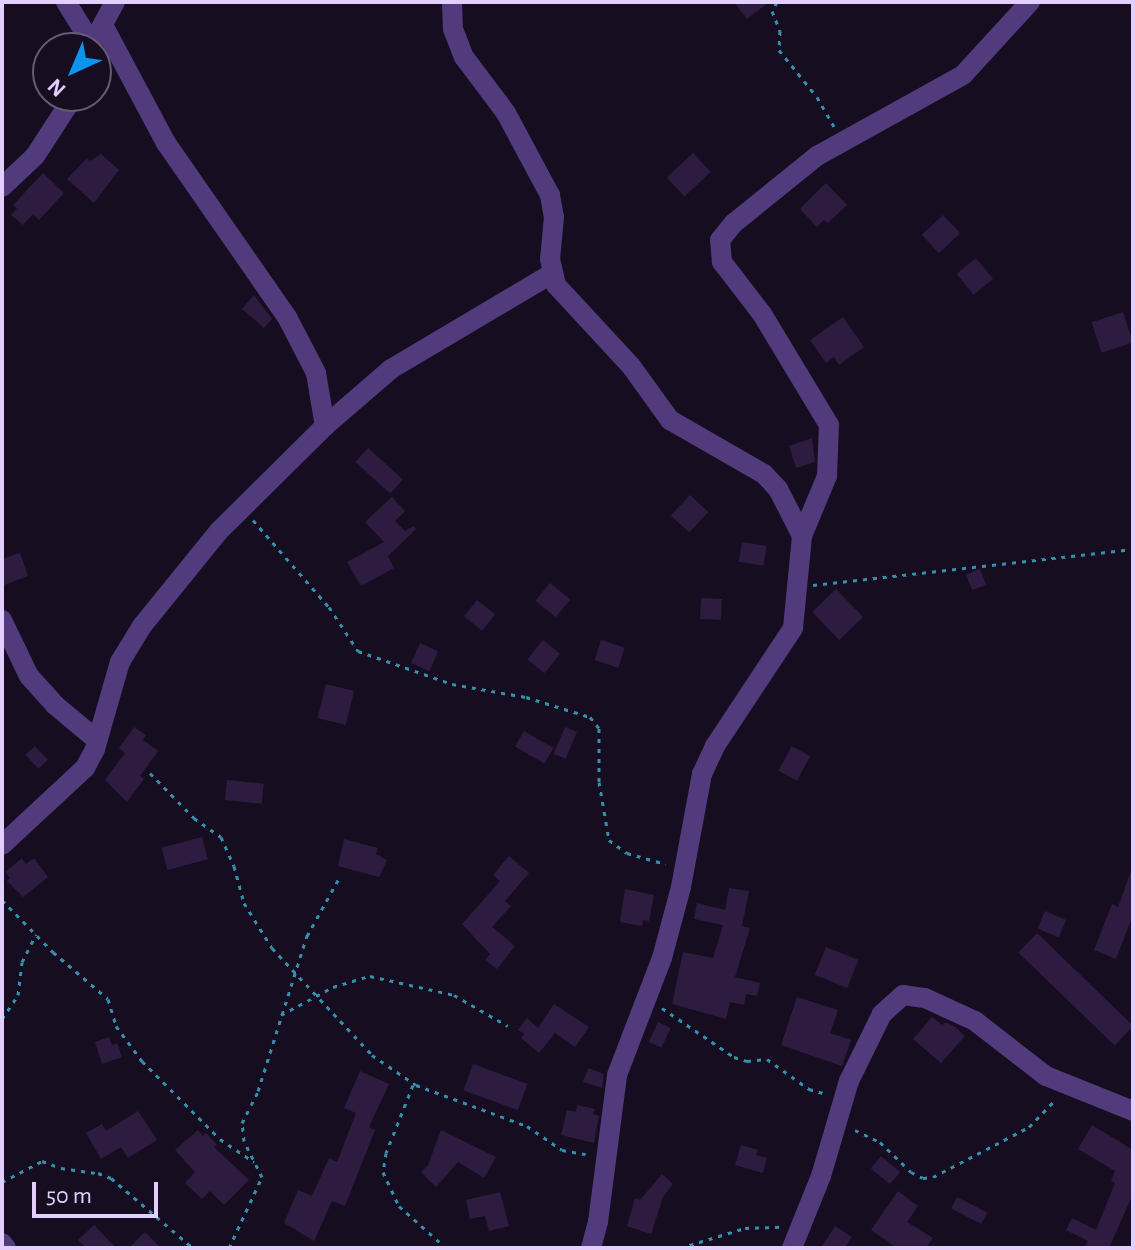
<!DOCTYPE html>
<style>
body{margin:0}
#map{position:relative;width:1135px;height:1250px;overflow:hidden;background:#160e20;font-family:"Alegreya Sans",sans-serif}
div>[style]{position:absolute}
.building>*{inset:0;background:#2e1b40;transform-origin:0 0}
.path>*{height:3px;margin-top:-1.5px;transform-origin:0;background:repeating-linear-gradient(90deg,#3490ac 0 4px,transparent 0 10px)}
.minor>*{height:20px;margin:-10px;padding:0 10px;transform-origin:10px;border-radius:10px;background:#513b7d}
span{translate:-50% -50%;white-space:nowrap;text-align:center;line-height:1.15;-webkit-text-stroke:6px #160e20;paint-order:stroke}
.frame{position:absolute;inset:0;border:4px solid #e2cffd;pointer-events:none}
.north{position:absolute;left:32px;top:32px;width:80px;height:80px;box-sizing:border-box;background:#160e20;border:2px solid #685b78;border-radius:50%;rotate:224deg;font-size:22px;font-weight:700;line-height:32px;text-align:center;color:#e2cffd}
.north::after{content:'';display:block;margin:auto;width:28px;height:36px;background:#0b93ed;clip-path:polygon(50% 0,100% 100%,50% 72%,0 100%)}
.scale{position:absolute;left:32px;top:1182px;width:126px;height:36px;box-sizing:border-box;border:4px solid #e2cffd;border-top:0;padding-left:10px;font-size:24px;line-height:28px;white-space:nowrap;color:#e2cffd;-webkit-text-stroke:6px #160e20;paint-order:stroke}
</style>
<div id="map">
<div class="building">
<i style="clip-path:polygon(734px 2px,769px 2px,747px 19px)"></i>
<i style="left:693px;top:153px;width:26px;height:36px;rotate:47deg"></i>
<i style="clip-path:polygon(101px 154px,119px 170px,94px 203px,67px 179px,87px 158px,90px 161px)"></i>
<i style="clip-path:polygon(43px 173px,64px 193px,39px 220px,33px 214px,23px 225px,11px 215px,17px 209px,13px 205px)"></i>
<i style="clip-path:polygon(826px 183px,847px 205px,828px 223px,824px 220px,817px 227px,800px 209px)"></i>
<i style="left:943px;top:215px;width:25px;height:29px;rotate:47deg"></i>
<i style="left:976px;top:258px;width:27px;height:25px;rotate:51deg"></i>
<i style="clip-path:polygon(254px 295px,272px 319px,264px 328px,242px 309px)"></i>
<i style="left:1123px;top:312px;width:32px;height:33px;rotate:72deg"></i>
<i style="clip-path:polygon(843px 317px,864px 347px,839px 365px,834px 357px,826px 363px,810px 340px)"></i>
<i style="clip-path:polygon(812px 438px,815px 462px,796px 468px,789px 446px)"></i>
<i style="left:368px;top:448px;width:47px;height:19px;rotate:42deg"></i>
<i style="left:690px;top:495px;width:25px;height:28px;rotate:43deg"></i>
<i style="clip-path:polygon(392px 497px,405px 511px,395px 521px,405px 531px,414px 526px,416px 529px,388px 556px,394px 568px,361px 586px,347px 562px,384px 542px,365px 522px)"></i>
<i style="left:742px;top:542px;width:25px;height:20px;rotate:9deg"></i>
<i style="clip-path:polygon(20px 553px,28px 576px,2px 586px,2px 559px)"></i>
<i style="left:980px;top:569px;width:17px;height:15px;rotate:69deg"></i>
<i style="left:550px;top:583px;width:26px;height:23px;rotate:39deg"></i>
<i style="left:836px;top:589px;width:39px;height:33px;rotate:46deg"></i>
<i style="left:701px;top:598px;width:21px;height:21px;rotate:3deg"></i>
<i style="left:477px;top:600px;width:23px;height:21px;rotate:38deg"></i>
<i style="left:543px;top:640px;width:22px;height:25px;rotate:39deg"></i>
<i style="left:601px;top:640px;width:25px;height:21px;rotate:18deg"></i>
<i style="left:420px;top:643px;width:20px;height:22px;rotate:24deg"></i>
<i style="left:326px;top:684px;width:29px;height:35px;rotate:14deg"></i>
<i style="clip-path:polygon(134px 727px,146px 735px,143px 740px,158px 751px,140px 776px,144px 779px,127px 802px,105px 780px,125px 753px,119px 748px)"></i>
<i style="left:565px;top:727px;width:13px;height:29px;rotate:23deg"></i>
<i style="left:524px;top:731px;width:34px;height:18px;rotate:30deg"></i>
<i style="left:35px;top:746px;width:19px;height:13px;rotate:47deg"></i>
<i style="left:792px;top:746px;width:21px;height:28px;rotate:29deg"></i>
<i style="left:227px;top:780px;width:37px;height:20px;rotate:6deg"></i>
<i style="left:202px;top:837px;width:23px;height:42px;rotate:75deg"></i>
<i style="clip-path:polygon(344px 839px,378px 848px,376px 854px,387px 860px,379px 877px,338px 866px)"></i>
<i style="clip-path:polygon(509px 856px,529px 873px,505px 901px,511px 906px,492px 927px,515px 946px,497px 969px,485px 960px,490px 954px,462px 924px,500px 881px,493px 875px)"></i>
<i style="clip-path:polygon(22px 858px,26px 864px,34px 858px,48px 877px,23px 897px,7px 881px,10px 878px,5px 872px)"></i>
<i style="clip-path:polygon(1131px 871px,1133px 915px,1116px 959px,1094px 950px,1112px 904px,1118px 907px)"></i>
<i style="clip-path:polygon(729px 888px,749px 891px,742px 926px,750px 928px,735px 977px,760px 983px,757px 996px,746px 994px,744px 1005px,730px 1002px,726px 1019px,672px 1004px,683px 952px,713px 958px,723px 925px,694px 919px,697px 903px,725px 910px)"></i>
<i style="clip-path:polygon(625px 889px,654px 895px,649px 921px,643px 920px,642px 926px,620px 922px)"></i>
<i style="left:1045px;top:911px;width:23px;height:19px;rotate:23deg"></i>
<i style="left:1037px;top:933px;width:134px;height:27px;rotate:44deg"></i>
<i style="left:826px;top:947px;width:35px;height:30px;rotate:22deg"></i>
<i style="clip-path:polygon(797px 997px,838px 1010px,830px 1033px,851px 1040px,842px 1066px,781px 1045px)"></i>
<i style="clip-path:polygon(554px 1004px,589px 1027px,575px 1047px,555px 1033px,539px 1053px,521px 1038px,524px 1034px,518px 1030px,527px 1018px,538px 1028px)"></i>
<i style="clip-path:polygon(932px 1017px,942px 1025px,945px 1022px,954px 1026px,965px 1036px,941px 1063px,913px 1039px)"></i>
<i style="left:658px;top:1022px;width:14px;height:22px;rotate:25deg"></i>
<i style="clip-path:polygon(109px 1037px,112px 1045px,117px 1043px,122px 1057px,102px 1064px,95px 1042px)"></i>
<i style="left:473px;top:1064px;width:58px;height:28px;rotate:20deg"></i>
<i style="clip-path:polygon(588px 1068px,604px 1074px,602px 1088px,583px 1082px)"></i>
<i style="clip-path:polygon(360px 1071px,389px 1084px,369px 1127px,375px 1130px,345px 1206px,332px 1201px,314px 1241px,284px 1223px,298px 1190px,312px 1196px,329px 1158px,337px 1162px,356px 1113px,344px 1108px)"></i>
<i style="clip-path:polygon(577px 1105px,595px 1109px,593px 1114px,599px 1116px,594px 1143px,561px 1135px,567px 1110px,576px 1112px)"></i>
<i style="clip-path:polygon(138px 1111px,157px 1140px,128px 1158px,121px 1147px,101px 1159px,86px 1133px,102px 1124px,106px 1131px)"></i>
<i style="clip-path:polygon(1092px 1125px,1133px 1150px,1133px 1194px,1109px 1248px,1084px 1248px,1088px 1241px,1066px 1230px,1072px 1218px,1096px 1230px,1115px 1183px,1111px 1181px,1115px 1171px,1078px 1149px)"></i>
<i style="clip-path:polygon(198px 1130px,203px 1136px,206px 1133px,217px 1145px,214px 1147px,249px 1180px,224px 1205px,210px 1191px,202px 1199px,185px 1183px,195px 1172px,175px 1150px)"></i>
<i style="clip-path:polygon(441px 1130px,496px 1157px,484px 1178px,458px 1162px,436px 1187px,421px 1172px,428px 1165px)"></i>
<i style="clip-path:polygon(741px 1145px,758px 1150px,756px 1155px,767px 1158px,763px 1173px,735px 1165px)"></i>
<i style="left:881px;top:1156px;width:25px;height:16px;rotate:40deg"></i>
<i style="clip-path:polygon(662px 1174px,673px 1184px,663px 1197px,651px 1234px,627px 1226px,635px 1198px,640px 1200px)"></i>
<i style="clip-path:polygon(898px 1191px,918px 1206px,907px 1222px,933px 1238px,926px 1248px,897px 1248px,871px 1230px)"></i>
<i style="clip-path:polygon(500px 1192px,509px 1226px,489px 1231px,485px 1216px,470px 1219px,466px 1200px)"></i>
<i style="left:957px;top:1197px;width:34px;height:13px;rotate:27deg"></i>
<i style="clip-path:polygon(94px 1225px,116px 1248px,86px 1248px,78px 1240px)"></i>
<i style="clip-path:polygon(835px 1226px,852px 1237px,845px 1248px,821px 1248px)"></i>
<i style="clip-path:polygon(145px 1232px,161px 1248px,129px 1248px)"></i>
</div>
<div class="path">
<i style="left:777px;top:2px;width:10px;rotate:119deg"></i>
<i style="left:772px;top:11px;width:22px;rotate:68deg"></i>
<i style="left:780px;top:31px;width:19px;rotate:93deg"></i>
<i style="left:779px;top:50px;width:60px;rotate:51deg"></i>
<i style="left:817px;top:97px;width:34px;rotate:60deg"></i>
<i style="left:253px;top:520px;width:116px;rotate:48.9deg"></i>
<i style="left:329px;top:607px;width:53px;rotate:56.6deg"></i>
<i style="left:358px;top:651px;width:100px;rotate:19.3deg"></i>
<i style="left:452px;top:684px;width:75px;rotate:10deg"></i>
<i style="left:526px;top:697px;width:67px;rotate:17.4deg"></i>
<i style="left:590px;top:717px;width:14px;rotate:51deg"></i>
<i style="left:599px;top:728px;width:54px;rotate:90deg"></i>
<i style="left:599px;top:782px;width:59px;rotate:80.2deg"></i>
<i style="left:609px;top:840px;width:22px;rotate:36deg"></i>
<i style="left:627px;top:853px;width:40px;rotate:16deg"></i>
<i style="left:813px;top:585px;width:322px;rotate:-6.4deg"></i>
<i style="left:150px;top:773px;width:63px;rotate:45.6deg"></i>
<i style="left:194px;top:818px;width:33px;rotate:35deg"></i>
<i style="left:221px;top:837px;width:32px;rotate:66deg"></i>
<i style="left:234px;top:866px;width:38px;rotate:75deg"></i>
<i style="left:244px;top:903px;width:53px;rotate:58.1deg"></i>
<i style="left:272px;top:948px;width:146px;rotate:46.9deg"></i>
<i style="left:372px;top:1055px;width:53px;rotate:34.3deg"></i>
<i style="left:416px;top:1085px;width:118px;rotate:20.3deg"></i>
<i style="left:527px;top:1126px;width:42px;rotate:34.4deg"></i>
<i style="left:562px;top:1150px;width:28px;rotate:10deg"></i>
<i style="left:2px;top:900px;width:73px;rotate:45.6deg"></i>
<i style="left:53px;top:952px;width:72px;rotate:40.5deg"></i>
<i style="left:108px;top:999px;width:28px;rotate:73deg"></i>
<i style="left:116px;top:1026px;width:44px;rotate:53.4deg"></i>
<i style="left:142px;top:1061px;width:110px;rotate:45deg"></i>
<i style="left:220px;top:1139px;width:41px;rotate:34.1deg"></i>
<i style="left:662px;top:1008px;width:87px;rotate:34.2deg"></i>
<i style="left:734px;top:1057px;width:14px;rotate:17deg"></i>
<i style="left:747px;top:1061px;width:20px;rotate:-6deg"></i>
<i style="left:767px;top:1059px;width:52px;rotate:35.5deg"></i>
<i style="left:809px;top:1089px;width:19px;rotate:16deg"></i>
<i style="left:281px;top:1015px;width:59px;rotate:-28.3deg"></i>
<i style="left:333px;top:987px;width:39px;rotate:-17deg"></i>
<i style="left:370px;top:976px;width:86px;rotate:12.7deg"></i>
<i style="left:454px;top:995px;width:62px;rotate:29.9deg"></i>
<i style="left:2px;top:1019px;width:29px;rotate:-56deg"></i>
<i style="left:18px;top:995px;width:33px;rotate:-83deg"></i>
<i style="left:22px;top:962px;width:31px;rotate:-63deg"></i>
<i style="left:413px;top:1085px;width:73px;rotate:111.7deg"></i>
<i style="left:386px;top:1153px;width:19px;rotate:99deg"></i>
<i style="left:383px;top:1172px;width:38px;rotate:65deg"></i>
<i style="left:399px;top:1206px;width:63px;rotate:41.8deg"></i>
<i style="left:855px;top:1130px;width:28px;rotate:26deg"></i>
<i style="left:880px;top:1142px;width:43px;rotate:44.1deg"></i>
<i style="left:911px;top:1172px;width:13px;rotate:27deg"></i>
<i style="left:923px;top:1178px;width:10px;rotate:-6deg"></i>
<i style="left:933px;top:1177px;width:108px;rotate:-27.5deg"></i>
<i style="left:1029px;top:1127px;width:37px;rotate:-46deg"></i>
<i style="left:2px;top:1182px;width:45px;rotate:-27.7deg"></i>
<i style="left:42px;top:1161px;width:20px;rotate:20deg"></i>
<i style="left:61px;top:1168px;width:37px;rotate:8deg"></i>
<i style="left:98px;top:1173px;width:14px;rotate:21deg"></i>
<i style="left:111px;top:1178px;width:108px;rotate:40.5deg"></i>
<i style="left:229px;top:1248px;width:78px;rotate:-65.1deg"></i>
<i style="left:262px;top:1177px;width:40px;rotate:-116.6deg"></i>
<i style="left:244px;top:1141px;width:18px;rotate:-96deg"></i>
<i style="left:242px;top:1123px;width:36px;rotate:-63deg"></i>
<i style="left:258px;top:1091px;width:163px;rotate:-72.5deg"></i>
<i style="left:307px;top:936px;width:64px;rotate:-61deg"></i>
<i style="left:680px;top:1248px;width:68px;rotate:-17.1deg"></i>
<i style="left:745px;top:1228px;width:36px;rotate:-2deg"></i>
</div>
<div class="minor">
<i style="left:66px;top:2px;width:49px;rotate:58.2deg"></i>
<i style="left:452px;top:2px;width:27px;rotate:88deg"></i>
<i style="left:453px;top:29px;width:30px;rotate:69deg"></i>
<i style="left:464px;top:57px;width:70px;rotate:53.1deg"></i>
<i style="left:506px;top:113px;width:93px;rotate:61.8deg"></i>
<i style="left:550px;top:195px;width:22px;rotate:80deg"></i>
<i style="left:554px;top:217px;width:42px;rotate:95.4deg"></i>
<i style="left:550px;top:259px;width:27px;rotate:77deg"></i>
<i style="left:556px;top:285px;width:110px;rotate:47.2deg"></i>
<i style="left:631px;top:366px;width:67px;rotate:54.2deg"></i>
<i style="left:670px;top:420px;width:108px;rotate:29.9deg"></i>
<i style="left:764px;top:474px;width:21px;rotate:47deg"></i>
<i style="left:778px;top:489px;width:53px;rotate:62.9deg"></i>
<i style="left:103px;top:25px;width:134px;rotate:61.9deg"></i>
<i style="left:166px;top:143px;width:212px;rotate:55.2deg"></i>
<i style="left:287px;top:317px;width:63px;rotate:62.6deg"></i>
<i style="left:316px;top:373px;width:54px;rotate:80.4deg"></i>
<i style="left:90px;top:48px;width:52px;rotate:-61.5deg"></i>
<i style="left:2px;top:187px;width:45px;rotate:-43.2deg"></i>
<i style="left:35px;top:156px;width:72px;rotate:-57deg"></i>
<i style="left:2px;top:620px;width:62px;rotate:64.3deg"></i>
<i style="left:29px;top:676px;width:39px;rotate:48deg"></i>
<i style="left:55px;top:705px;width:55px;rotate:39.8deg"></i>
<i style="left:2px;top:845px;width:113px;rotate:-42.9deg"></i>
<i style="left:85px;top:768px;width:21px;rotate:-62deg"></i>
<i style="left:95px;top:749px;width:91px;rotate:-74deg"></i>
<i style="left:120px;top:662px;width:42px;rotate:-58.6deg"></i>
<i style="left:142px;top:626px;width:122px;rotate:-51deg"></i>
<i style="left:219px;top:531px;width:149px;rotate:-44.7deg"></i>
<i style="left:325px;top:426px;width:87px;rotate:-40.8deg"></i>
<i style="left:391px;top:369px;width:186px;rotate:-30.7deg"></i>
<i style="left:2px;top:1243px;width:6px;rotate:51deg"></i>
<i style="left:591px;top:1248px;width:27px;rotate:-75deg"></i>
<i style="left:598px;top:1222px;width:148px;rotate:-82.6deg"></i>
<i style="left:617px;top:1075px;width:125px;rotate:-69deg"></i>
<i style="left:662px;top:958px;width:73px;rotate:-75deg"></i>
<i style="left:681px;top:887px;width:115px;rotate:-79.5deg"></i>
<i style="left:702px;top:774px;width:31px;rotate:-65deg"></i>
<i style="left:715px;top:746px;width:141px;rotate:-56.5deg"></i>
<i style="left:793px;top:628px;width:92px;rotate:-84.4deg"></i>
<i style="left:802px;top:536px;width:65px;rotate:-67.4deg"></i>
<i style="left:827px;top:476px;width:51px;rotate:-87.8deg"></i>
<i style="left:829px;top:425px;width:130px;rotate:-121.1deg"></i>
<i style="left:762px;top:314px;width:66px;rotate:-127.6deg"></i>
<i style="left:722px;top:262px;width:22px;rotate:-95deg"></i>
<i style="left:720px;top:240px;width:22px;rotate:-51deg"></i>
<i style="left:734px;top:223px;width:107px;rotate:-38.9deg"></i>
<i style="left:817px;top:156px;width:167px;rotate:-29deg"></i>
<i style="left:963px;top:75px;width:99px;rotate:-47.5deg"></i>
<i style="left:792px;top:1248px;width:78px;rotate:-68.1deg"></i>
<i style="left:821px;top:1176px;width:99px;rotate:-73.6deg"></i>
<i style="left:849px;top:1081px;width:75px;rotate:-63.8deg"></i>
<i style="left:882px;top:1014px;width:28px;rotate:-42deg"></i>
<i style="left:903px;top:995px;width:22px;rotate:8deg"></i>
<i style="left:925px;top:998px;width:55px;rotate:24.7deg"></i>
<i style="left:975px;top:1021px;width:90px;rotate:37.8deg"></i>
<i style="left:1046px;top:1076px;width:94px;rotate:21.9deg"></i>
</div>
<div class="frame"></div>
<div class="north">N</div>
<div class="scale">50 m</div>
</div>
